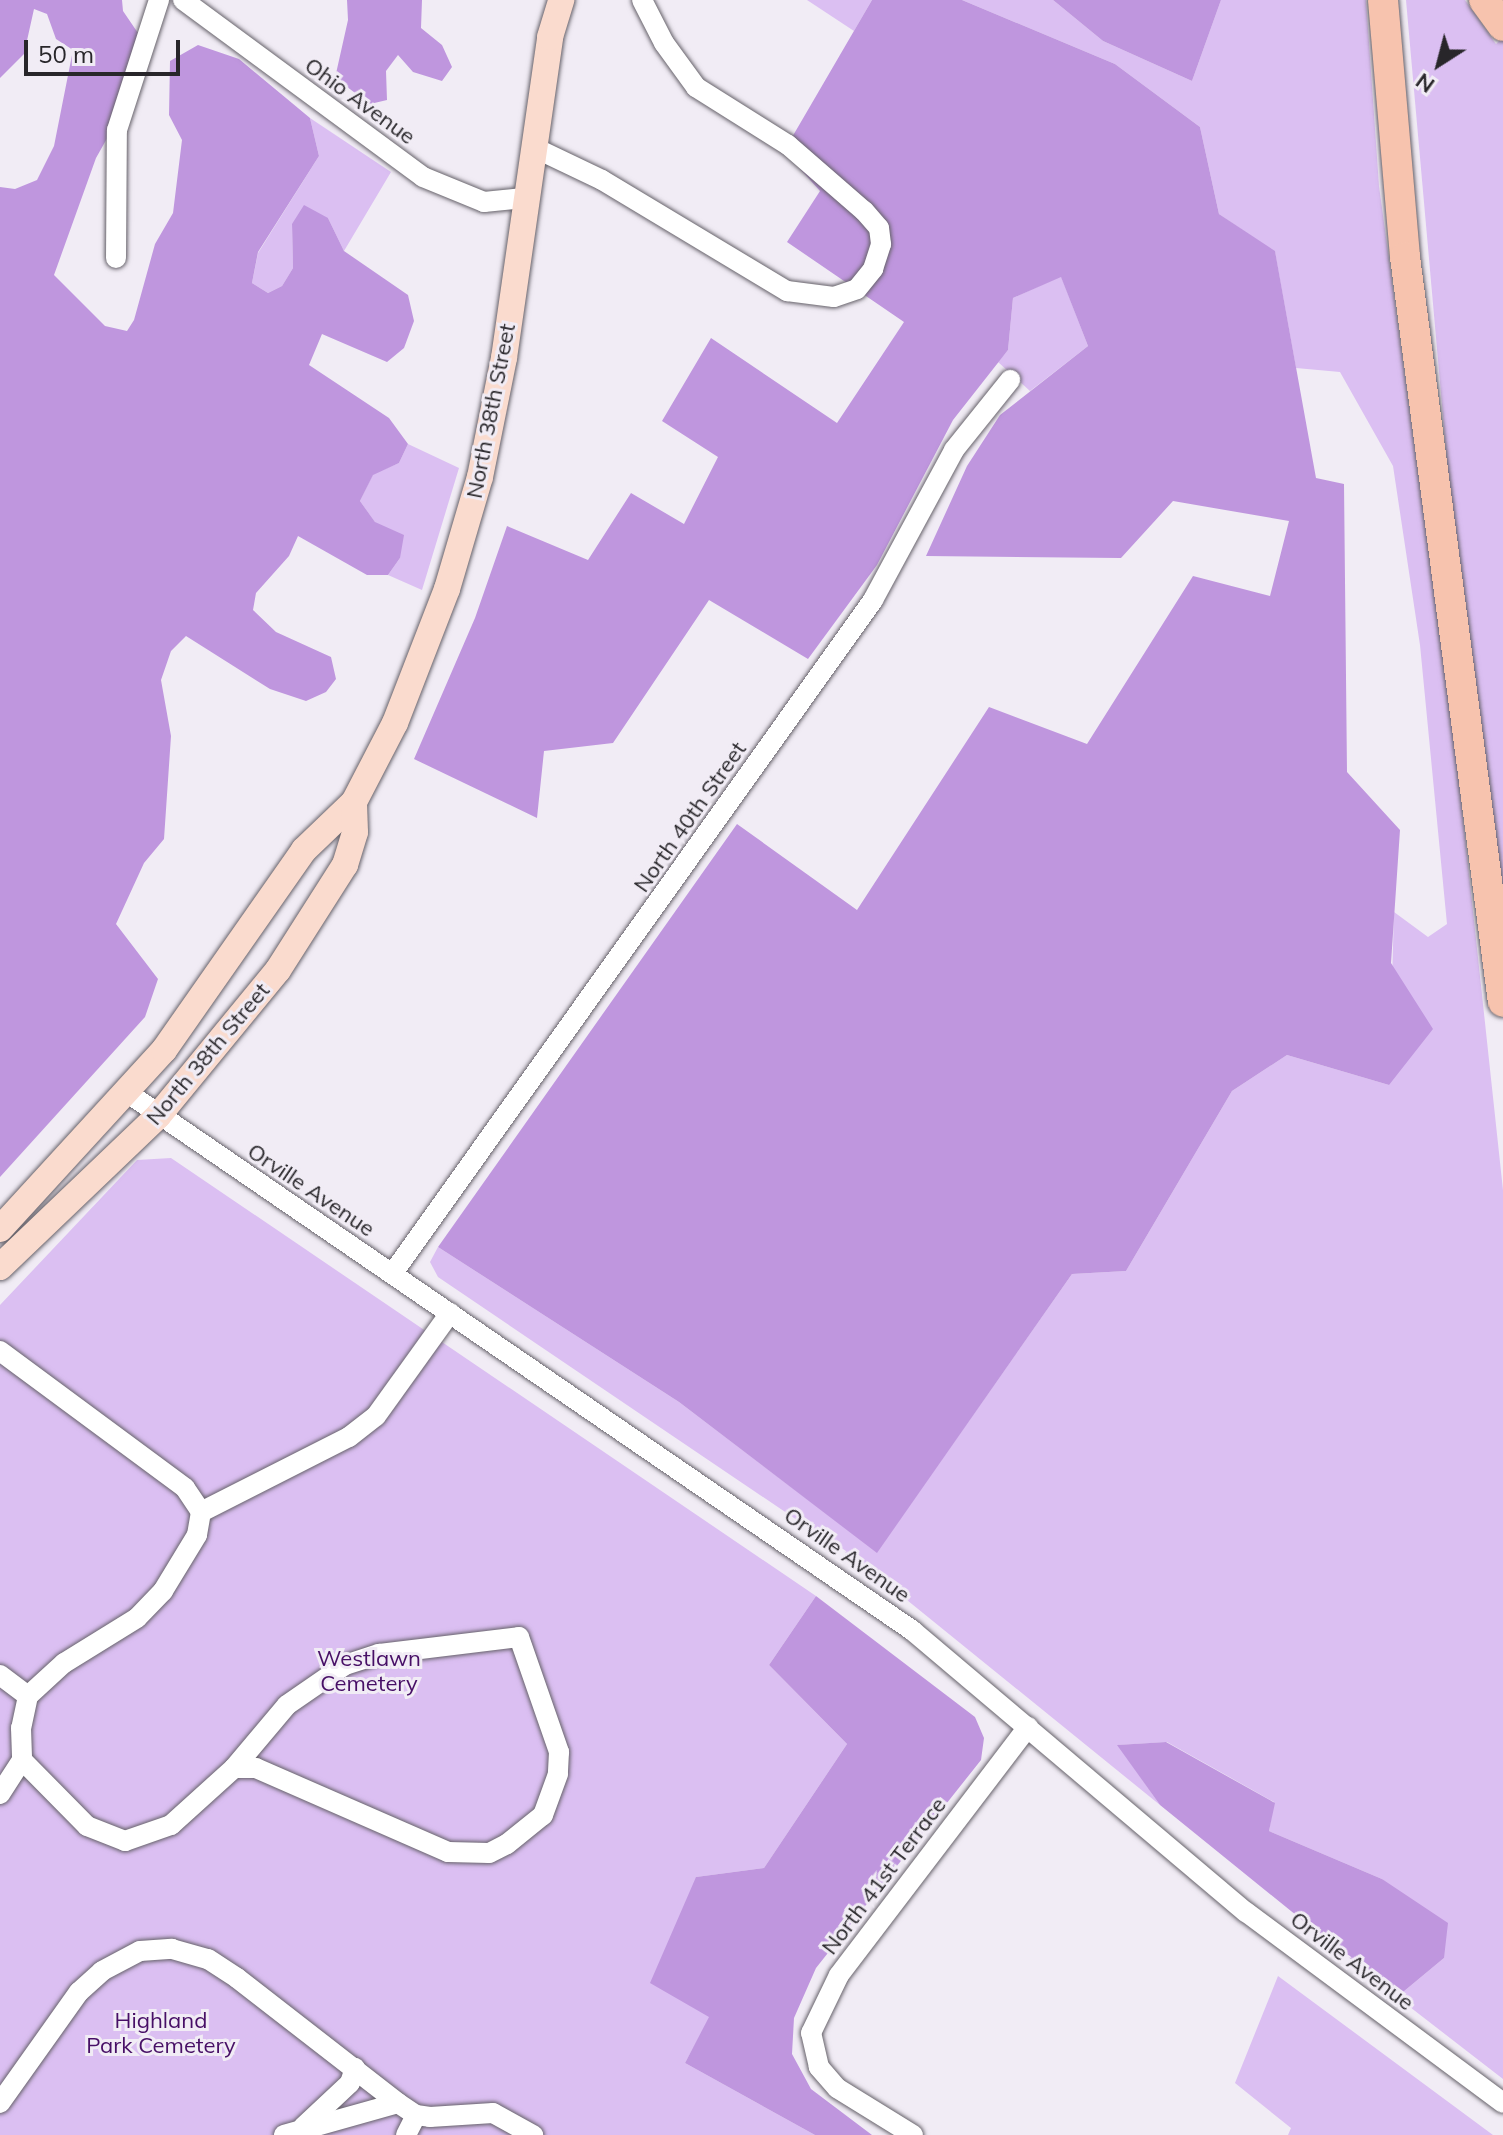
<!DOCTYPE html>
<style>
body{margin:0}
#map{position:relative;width:1503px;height:2135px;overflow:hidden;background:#f1ecf5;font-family:Mulish,sans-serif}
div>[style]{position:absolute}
.green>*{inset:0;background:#dbbff2}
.forest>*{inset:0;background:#bf96de}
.roads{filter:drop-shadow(0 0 2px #66626a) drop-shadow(0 0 2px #66626a)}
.minor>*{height:20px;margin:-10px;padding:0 10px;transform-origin:10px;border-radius:10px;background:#fff}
.major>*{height:26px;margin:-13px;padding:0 13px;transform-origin:13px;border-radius:13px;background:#fadbce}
.highway>*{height:30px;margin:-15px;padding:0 15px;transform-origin:15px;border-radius:15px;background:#f7c3ae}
span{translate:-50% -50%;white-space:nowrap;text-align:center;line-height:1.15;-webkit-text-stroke:6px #f1ecf5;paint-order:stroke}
.street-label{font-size:22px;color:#28262a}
.park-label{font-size:22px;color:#470f66}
.north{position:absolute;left:1399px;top:24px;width:80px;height:80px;-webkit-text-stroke:6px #f1ecf5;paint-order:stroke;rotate:216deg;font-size:22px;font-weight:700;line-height:32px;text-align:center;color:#28262a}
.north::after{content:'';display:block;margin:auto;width:28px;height:36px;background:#28262a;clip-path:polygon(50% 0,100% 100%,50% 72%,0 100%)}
.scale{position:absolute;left:24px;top:40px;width:156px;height:36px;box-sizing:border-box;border:4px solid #28262a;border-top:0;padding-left:10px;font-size:24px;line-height:28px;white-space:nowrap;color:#28262a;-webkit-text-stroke:6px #f1ecf5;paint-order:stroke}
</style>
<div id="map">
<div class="green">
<i style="clip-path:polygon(807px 0,872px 0,854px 31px)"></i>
<i style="clip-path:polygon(962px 0,1053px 0,1103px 41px,1192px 81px,1221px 0,1366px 0,1379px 186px,1455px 744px,1503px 1190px,1503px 2079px,1397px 1997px,1444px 1958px,1382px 1879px,1269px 1831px,1274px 1802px,1167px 1742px,1118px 1745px,1160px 1805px,865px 1566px,438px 1277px,430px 1262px,438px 1247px,679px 1402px,877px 1552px,1072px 1274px,1126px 1271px,1232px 1091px,1287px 1055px,1389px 1085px,1394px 912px,1428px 937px,1447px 924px,1420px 645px,1393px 466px,1340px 372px,1296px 368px,1275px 252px,1219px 214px,1200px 127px,1115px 64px)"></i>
<i style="clip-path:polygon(1406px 0,1465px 0,1496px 44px,1503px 37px,1503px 890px,1450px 495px)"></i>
<i style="clip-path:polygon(310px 118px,391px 172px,344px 251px,328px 218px,292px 224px,293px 268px,282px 286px,268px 293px,252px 283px,258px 253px,319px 156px)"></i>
<i style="clip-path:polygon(1061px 276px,1088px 346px,1030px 391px,998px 362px,1008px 350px,1013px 298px)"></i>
<i style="clip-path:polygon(408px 444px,459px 468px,422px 590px,388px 575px,400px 558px,360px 501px,373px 474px,399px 463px)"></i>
<i style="clip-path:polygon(171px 1158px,816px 1596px,769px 1665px,847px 1744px,764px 1868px,696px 1877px,710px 2017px,685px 2063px,815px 2135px,0 2135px,0 1305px,137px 1160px)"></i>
<i style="clip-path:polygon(1278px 1976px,1493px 2135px,1288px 2135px,1291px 2128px,1235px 2083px)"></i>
</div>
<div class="forest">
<i style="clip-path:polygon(0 0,122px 0,123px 11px,138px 33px,118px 119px,96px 158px,54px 275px,105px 326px,127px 331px,134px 320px,155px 244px,173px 213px,182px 140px,169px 115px,170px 61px,198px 45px,239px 59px,310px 118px,319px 156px,258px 252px,252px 283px,268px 293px,282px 286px,293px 268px,292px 224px,304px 205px,328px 218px,344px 251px,408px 295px,414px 321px,404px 348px,387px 362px,322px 334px,309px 365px,389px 418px,408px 444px,399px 463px,373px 475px,360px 501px,375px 522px,404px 535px,400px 558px,388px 575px,367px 575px,298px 536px,289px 556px,256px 593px,253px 610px,276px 632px,331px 657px,336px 679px,326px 692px,306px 701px,270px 689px,186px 636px,171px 651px,161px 680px,171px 736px,164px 839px,144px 863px,116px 924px,158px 979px,145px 1017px,0 1177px,0 187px,15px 189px,37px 180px,54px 146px,73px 50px,56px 39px,47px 14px,34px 9px,24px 54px,0 78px)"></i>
<i style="clip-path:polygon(347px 0,422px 0,421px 28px,442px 45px,452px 67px,442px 81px,413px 72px,398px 55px,386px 71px,387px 100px,370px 104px,335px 78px,348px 20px)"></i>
<i style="clip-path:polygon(872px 0,962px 0,1115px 64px,1200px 127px,1219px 214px,1275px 251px,1316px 478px,1344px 484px,1347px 772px,1400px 830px,1391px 963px,1433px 1029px,1389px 1085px,1287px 1055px,1232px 1091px,1126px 1271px,1072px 1274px,877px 1553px,679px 1402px,438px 1247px,737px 824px,857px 910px,989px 707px,1087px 744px,1193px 576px,1270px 596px,1289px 521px,1173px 501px,1121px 558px,926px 556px,967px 466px,1000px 415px,1088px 346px,1061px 277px,1013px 298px,1008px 350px,953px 420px,877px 565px,808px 659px,709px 600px,613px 743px,544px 751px,537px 818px,414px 759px,475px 618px,507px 526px,588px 560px,631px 493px,684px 524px,718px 457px,662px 421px,711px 338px,837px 423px,904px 322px,787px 242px,820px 191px,784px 151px)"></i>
<i style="clip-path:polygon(1053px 0,1221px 0,1192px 81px,1103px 41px)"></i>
<i style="clip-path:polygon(816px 1596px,975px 1717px,984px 1738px,981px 1760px,816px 1968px,794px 2018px,792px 2054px,811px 2089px,872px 2135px,815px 2135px,685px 2063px,709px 2017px,650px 1983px,696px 1877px,764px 1868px,847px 1744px,769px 1665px)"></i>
<i style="clip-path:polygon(1166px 1742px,1275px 1803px,1269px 1831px,1382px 1879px,1448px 1923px,1444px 1958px,1397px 1997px,1160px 1805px,1117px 1745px)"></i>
</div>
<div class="roads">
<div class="minor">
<i style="left:183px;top:0;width:298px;rotate:36.4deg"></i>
<i style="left:423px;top:177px;width:66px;rotate:22.3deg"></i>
<i style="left:484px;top:202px;width:40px;rotate:-5.7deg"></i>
<i style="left:533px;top:147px;width:76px;rotate:25.6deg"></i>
<i style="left:602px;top:180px;width:216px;rotate:31deg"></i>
<i style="left:787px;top:291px;width:47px;rotate:7.3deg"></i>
<i style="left:834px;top:297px;width:24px;rotate:-19deg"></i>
<i style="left:857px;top:289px;width:26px;rotate:-51deg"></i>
<i style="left:873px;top:269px;width:26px;rotate:-72deg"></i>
<i style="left:881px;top:244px;width:16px;rotate:-97deg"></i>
<i style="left:879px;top:228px;width:23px;rotate:-131deg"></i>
<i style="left:864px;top:211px;width:101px;rotate:-139deg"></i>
<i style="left:788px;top:145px;width:109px;rotate:-147.8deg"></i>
<i style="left:696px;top:87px;width:54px;rotate:-126deg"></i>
<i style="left:664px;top:43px;width:48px;rotate:-117.1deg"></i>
<i style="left:116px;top:258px;width:128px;rotate:-89.6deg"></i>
<i style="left:117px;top:130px;width:137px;rotate:-72.1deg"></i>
<i style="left:128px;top:1093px;width:952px;rotate:34.42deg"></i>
<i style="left:913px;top:1631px;width:436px;rotate:40.2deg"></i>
<i style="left:1246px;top:1912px;width:320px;rotate:36.6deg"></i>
<i style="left:393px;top:1273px;width:827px;rotate:-54.5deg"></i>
<i style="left:873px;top:600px;width:170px;rotate:-61.6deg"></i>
<i style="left:954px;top:450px;width:90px;rotate:-51.3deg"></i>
<i style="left:0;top:1351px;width:230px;rotate:36.5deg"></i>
<i style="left:185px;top:1488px;width:29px;rotate:56deg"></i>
<i style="left:201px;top:1512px;width:166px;rotate:-26.9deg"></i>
<i style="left:349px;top:1437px;width:34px;rotate:-38deg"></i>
<i style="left:376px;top:1416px;width:127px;rotate:-54.3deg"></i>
<i style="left:201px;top:1512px;width:23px;rotate:100deg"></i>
<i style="left:197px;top:1535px;width:66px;rotate:121.3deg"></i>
<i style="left:163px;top:1591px;width:37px;rotate:134deg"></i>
<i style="left:137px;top:1618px;width:86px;rotate:148.3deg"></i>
<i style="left:64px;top:1663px;width:49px;rotate:137.5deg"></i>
<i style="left:28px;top:1696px;width:33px;rotate:102deg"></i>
<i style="left:21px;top:1728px;width:32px;rotate:88deg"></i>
<i style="left:22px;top:1760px;width:93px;rotate:45.4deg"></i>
<i style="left:87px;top:1826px;width:41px;rotate:21.5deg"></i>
<i style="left:125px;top:1841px;width:49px;rotate:-19.2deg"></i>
<i style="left:171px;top:1825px;width:85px;rotate:-42.1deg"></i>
<i style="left:519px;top:1637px;width:122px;rotate:70.8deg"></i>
<i style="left:559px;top:1752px;width:22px;rotate:93deg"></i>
<i style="left:558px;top:1774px;width:44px;rotate:110.1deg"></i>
<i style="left:543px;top:1815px;width:46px;rotate:141.1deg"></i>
<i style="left:507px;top:1844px;width:20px;rotate:153deg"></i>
<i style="left:489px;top:1853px;width:41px;rotate:-178.6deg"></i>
<i style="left:448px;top:1852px;width:210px;rotate:-156.4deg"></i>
<i style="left:256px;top:1768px;width:22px;rotate:180deg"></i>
<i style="left:234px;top:1768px;width:82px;rotate:-49.9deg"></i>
<i style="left:287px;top:1705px;width:70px;rotate:-34.6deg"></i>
<i style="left:345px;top:1665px;width:36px;rotate:-18deg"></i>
<i style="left:379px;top:1654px;width:141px;rotate:-6.9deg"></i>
<i style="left:0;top:1675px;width:35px;rotate:37deg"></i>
<i style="left:0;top:1794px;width:40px;rotate:-57.1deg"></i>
<i style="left:0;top:2103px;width:136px;rotate:-54.6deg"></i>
<i style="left:79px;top:1992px;width:31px;rotate:-42deg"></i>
<i style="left:102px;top:1971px;width:43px;rotate:-27.8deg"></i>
<i style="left:140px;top:1951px;width:32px;rotate:-4deg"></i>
<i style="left:172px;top:1949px;width:37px;rotate:16deg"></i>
<i style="left:208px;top:1959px;width:35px;rotate:33deg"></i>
<i style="left:237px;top:1978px;width:204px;rotate:37.8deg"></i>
<i style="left:303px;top:2127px;width:64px;rotate:-43.1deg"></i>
<i style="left:350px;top:2083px;width:16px;rotate:-72deg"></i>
<i style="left:284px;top:2135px;width:118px;rotate:-15.7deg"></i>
<i style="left:398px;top:2103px;width:22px;rotate:34deg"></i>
<i style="left:416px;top:2115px;width:14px;rotate:8deg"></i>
<i style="left:430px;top:2117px;width:63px;rotate:-3.6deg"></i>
<i style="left:493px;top:2113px;width:46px;rotate:28.8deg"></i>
<i style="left:406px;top:2135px;width:22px;rotate:-63deg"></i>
<i style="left:913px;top:2135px;width:89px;rotate:-148.3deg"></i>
<i style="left:837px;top:2088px;width:28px;rotate:-131deg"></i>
<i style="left:819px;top:2067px;width:35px;rotate:-103deg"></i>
<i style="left:811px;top:2033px;width:64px;rotate:-64.2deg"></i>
<i style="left:839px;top:1975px;width:312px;rotate:-52.7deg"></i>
</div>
<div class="major">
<i style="left:0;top:1229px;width:243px;rotate:-47.5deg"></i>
<i style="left:164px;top:1050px;width:244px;rotate:-55deg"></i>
<i style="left:304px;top:850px;width:69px;rotate:-43.8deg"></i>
<i style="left:354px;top:802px;width:89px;rotate:-62.6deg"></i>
<i style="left:395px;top:723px;width:144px;rotate:-68.8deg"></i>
<i style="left:447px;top:589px;width:117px;rotate:-73.6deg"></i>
<i style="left:480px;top:477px;width:121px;rotate:-78.6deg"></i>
<i style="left:504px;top:358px;width:324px;rotate:-81.8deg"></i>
<i style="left:550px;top:37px;width:39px;rotate:-73deg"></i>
<i style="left:0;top:1267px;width:219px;rotate:-43.7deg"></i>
<i style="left:158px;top:1116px;width:189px;rotate:-50.6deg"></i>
<i style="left:278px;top:970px;width:125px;rotate:-57.5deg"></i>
<i style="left:345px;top:865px;width:34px;rotate:-73deg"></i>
<i style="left:355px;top:832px;width:30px;rotate:-92deg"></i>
</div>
<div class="highway">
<i style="left:1383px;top:0;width:258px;rotate:85.1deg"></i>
<i style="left:1405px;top:257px;width:751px;rotate:82.51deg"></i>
<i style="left:1484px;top:0;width:32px;rotate:54deg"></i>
</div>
</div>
<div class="street-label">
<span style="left:360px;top:101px;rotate:36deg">Ohio Avenue</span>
<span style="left:491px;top:411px;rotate:-79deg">North 38th Street</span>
<span style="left:690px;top:817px;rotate:-55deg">North 40th Street</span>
<span style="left:208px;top:1054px;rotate:-50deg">North 38th Street</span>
<span style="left:311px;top:1190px;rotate:34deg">Orville Avenue</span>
<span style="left:847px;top:1555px;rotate:35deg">Orville Avenue</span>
<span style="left:884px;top:1876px;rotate:-53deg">North 41st Terrace</span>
<span style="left:1352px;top:1961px;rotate:37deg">Orville Avenue</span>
</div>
<div class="park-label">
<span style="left:369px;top:1671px">Westlawn<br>Cemetery</span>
<span style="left:161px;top:2033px">Highland<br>Park Cemetery</span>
</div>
<div class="north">N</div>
<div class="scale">50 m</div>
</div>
